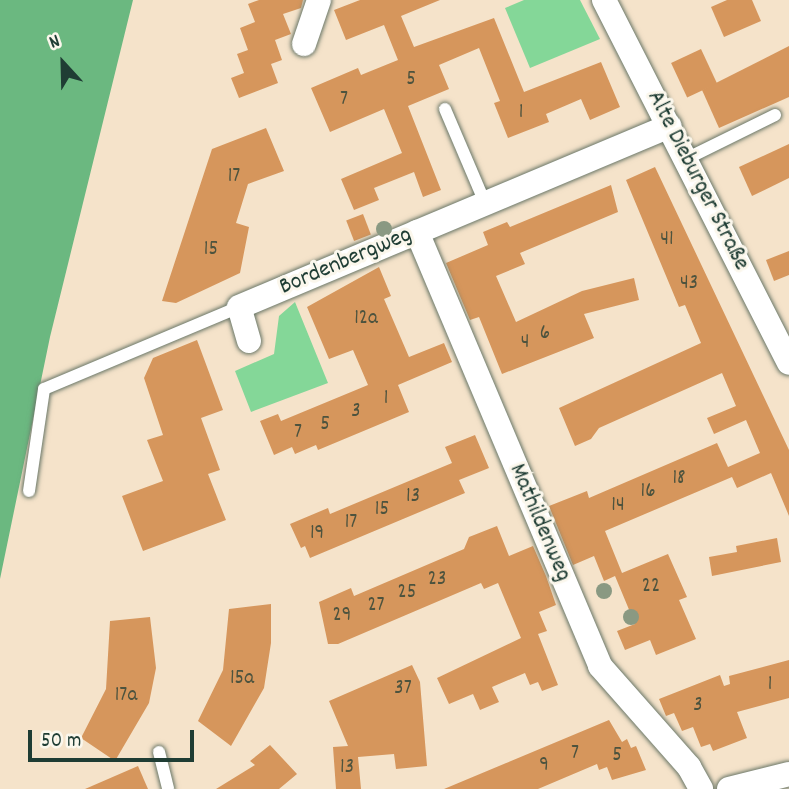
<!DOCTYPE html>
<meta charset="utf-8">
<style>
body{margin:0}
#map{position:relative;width:789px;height:789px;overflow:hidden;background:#f5e3ca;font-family:Dekko,sans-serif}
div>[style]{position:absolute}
.green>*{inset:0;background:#84d798}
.forest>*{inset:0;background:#6bb880}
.building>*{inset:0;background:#d6965c;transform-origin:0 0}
.roads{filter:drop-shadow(0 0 2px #6a7768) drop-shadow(0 0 2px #6a7768)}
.service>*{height:12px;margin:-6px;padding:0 6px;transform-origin:6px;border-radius:6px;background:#fff}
.minor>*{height:24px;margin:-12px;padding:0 12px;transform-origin:12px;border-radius:12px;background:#fff}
.trees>*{width:16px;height:16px;margin:-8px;border-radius:50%;background:#8a9982}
span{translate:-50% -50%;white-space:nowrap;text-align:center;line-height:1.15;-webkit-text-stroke:6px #fbf7ec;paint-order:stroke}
.number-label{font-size:21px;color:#4d533e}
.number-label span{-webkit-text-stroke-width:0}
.street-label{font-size:24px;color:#1f3d34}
.north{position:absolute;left:28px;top:28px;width:70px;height:70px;-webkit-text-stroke:5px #fbf7ec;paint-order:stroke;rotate:338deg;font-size:19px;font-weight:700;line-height:28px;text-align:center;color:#1f3d34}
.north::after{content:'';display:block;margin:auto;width:24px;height:32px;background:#1f3d34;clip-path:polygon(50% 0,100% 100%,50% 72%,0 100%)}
.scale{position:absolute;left:28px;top:730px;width:166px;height:32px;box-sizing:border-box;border:4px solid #1f3d34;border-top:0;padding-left:9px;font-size:21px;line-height:24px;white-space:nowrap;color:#1f3d34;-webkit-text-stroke:5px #fbf7ec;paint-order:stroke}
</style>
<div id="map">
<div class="green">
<i style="clip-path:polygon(524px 0,580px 0,600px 39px,530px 68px,505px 8px)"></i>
<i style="clip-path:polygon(295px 302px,328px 383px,251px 412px,235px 371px,274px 354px,279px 316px)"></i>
</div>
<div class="forest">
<i style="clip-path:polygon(0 0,133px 0,50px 337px,0 579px)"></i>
</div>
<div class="building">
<i style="clip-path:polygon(259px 0,303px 0,301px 8px,283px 14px,291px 34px,275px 40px,282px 60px,271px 64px,278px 83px,239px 98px,231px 78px,244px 73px,237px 54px,248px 50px,240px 28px,255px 22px,248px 4px)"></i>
<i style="clip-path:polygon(360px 0,440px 0,401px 16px,414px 47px,494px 18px,524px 92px,601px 62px,620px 107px,590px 120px,581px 99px,546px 114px,549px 122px,508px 138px,494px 103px,500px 101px,479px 48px,439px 65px,449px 89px,408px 106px,441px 190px,423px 197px,414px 172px,374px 188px,379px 200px,354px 210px,341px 179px,402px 153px,384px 109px,330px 132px,311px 88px,358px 68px,361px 75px,398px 60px,384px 25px,346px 40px,334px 10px)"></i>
<i style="clip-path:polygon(727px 0,752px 0,761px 21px,724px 37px,711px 7px)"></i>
<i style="clip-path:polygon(789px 46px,789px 97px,719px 128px,702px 90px)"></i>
<i style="left:701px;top:49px;width:38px;height:33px;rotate:65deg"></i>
<i style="clip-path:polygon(266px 128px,284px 171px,248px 184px,236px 223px,249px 227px,240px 273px,176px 303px,162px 301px,212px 149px)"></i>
<i style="clip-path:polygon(789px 144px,789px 178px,752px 196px,739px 167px)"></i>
<i style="clip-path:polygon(655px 167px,789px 450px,789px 516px,771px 473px,737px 488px,732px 477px,605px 531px,622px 573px,668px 554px,687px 597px,679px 600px,696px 639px,656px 655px,650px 640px,625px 650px,617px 631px,635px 624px,615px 576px,604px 581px,594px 556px,573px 565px,549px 506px,587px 491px,589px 498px,717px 443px,728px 467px,760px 453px,746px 420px,714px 434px,707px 418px,736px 406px,722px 373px,599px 428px,591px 439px,575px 446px,559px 408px,701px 343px,685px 305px,679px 307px,626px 180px)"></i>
<i style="clip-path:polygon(611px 185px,618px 212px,520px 253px,525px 264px,496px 276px,516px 322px,582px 291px,634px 278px,639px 300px,584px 314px,594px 338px,502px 374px,479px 317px,470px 320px,446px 263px,488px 245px,483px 232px,507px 222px,510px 227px)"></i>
<i style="left:363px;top:214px;width:22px;height:18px;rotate:69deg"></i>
<i style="clip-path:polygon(789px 251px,789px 275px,774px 281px,766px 260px)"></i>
<i style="clip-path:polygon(379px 267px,391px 296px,384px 299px,409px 357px,444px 343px,452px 362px,398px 385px,409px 412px,318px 450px,316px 445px,295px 454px,292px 447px,274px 455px,260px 421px,278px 414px,281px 421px,368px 385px,353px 350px,329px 359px,307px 307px)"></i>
<i style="clip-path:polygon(197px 340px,223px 410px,201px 418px,220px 470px,208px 474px,226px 520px,143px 551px,122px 496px,163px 481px,147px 440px,163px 435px,144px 378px,153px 358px)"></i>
<i style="clip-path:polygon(475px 435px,489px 468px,459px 480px,465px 493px,310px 558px,305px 546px,301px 548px,290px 524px,328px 508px,330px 514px,452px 463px,445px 447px)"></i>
<i style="clip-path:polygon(497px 526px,509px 556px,533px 546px,546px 576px,556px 605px,539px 612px,547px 631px,538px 634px,558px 685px,542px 691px,538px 682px,530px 685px,525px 673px,492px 687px,499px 702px,480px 710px,473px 694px,449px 704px,437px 678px,521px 638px,498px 583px,484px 589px,481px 583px,338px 644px,328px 644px,319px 602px,351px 588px,354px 596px,464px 549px,469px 537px)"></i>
<i style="clip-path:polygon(777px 538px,781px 562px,712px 576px,709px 557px,737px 552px,736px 546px)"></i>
<i style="clip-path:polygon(271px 604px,271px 643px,264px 688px,231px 746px,198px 721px,223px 670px,229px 609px)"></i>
<i style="clip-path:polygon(150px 617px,156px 668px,149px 703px,115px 761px,81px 738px,106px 689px,110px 621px)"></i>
<i style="clip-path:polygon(789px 660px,789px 698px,737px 712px,747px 738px,713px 751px,710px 744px,701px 747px,693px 727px,682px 731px,674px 713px,666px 716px,659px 699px,720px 675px,724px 686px,730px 684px,729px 676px)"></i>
<i style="clip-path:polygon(412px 665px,420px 682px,427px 766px,396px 769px,394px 754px,358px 757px,361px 789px,336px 789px,333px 747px,348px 746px,329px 701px)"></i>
<i style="clip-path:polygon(609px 720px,622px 742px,627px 739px,631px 748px,636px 746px,646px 770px,612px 780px,607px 767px,599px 770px,597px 764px,538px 789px,444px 789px)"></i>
<i style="clip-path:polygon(270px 745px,297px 774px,279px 789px,216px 789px,255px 765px,250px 761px)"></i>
<i style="clip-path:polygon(138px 766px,148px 789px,85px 789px)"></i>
</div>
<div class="roads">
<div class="service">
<i style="left:445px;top:109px;width:102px;rotate:66.9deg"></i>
<i style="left:688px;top:158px;width:97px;rotate:-26.3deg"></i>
<i style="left:29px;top:491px;width:103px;rotate:-81.6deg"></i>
<i style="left:44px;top:389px;width:212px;rotate:-22.8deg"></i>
<i style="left:159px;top:752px;width:38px;rotate:76deg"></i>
</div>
<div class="minor">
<i style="left:604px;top:0;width:407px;rotate:63deg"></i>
<i style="left:304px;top:44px;width:46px;rotate:-71.2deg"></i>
<i style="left:417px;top:232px;width:471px;rotate:67.1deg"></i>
<i style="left:600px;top:666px;width:135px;rotate:48.6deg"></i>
<i style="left:689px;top:767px;width:25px;rotate:61deg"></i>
<i style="left:249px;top:341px;width:35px;rotate:-106deg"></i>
<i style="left:239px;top:307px;width:467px;rotate:-22.8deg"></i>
<i style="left:729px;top:789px;width:62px;rotate:-14deg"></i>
</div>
</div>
<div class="trees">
<i style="left:384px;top:229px"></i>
<i style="left:604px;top:591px"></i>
<i style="left:631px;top:617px"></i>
</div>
<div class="number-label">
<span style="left:411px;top:80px">5</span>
<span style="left:344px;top:100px">7</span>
<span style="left:521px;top:113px">1</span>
<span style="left:234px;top:177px">17</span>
<span style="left:667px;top:240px">41</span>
<span style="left:211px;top:250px">15</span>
<span style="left:689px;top:284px">43</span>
<span style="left:366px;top:319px">12a</span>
<span style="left:545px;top:334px">6</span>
<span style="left:525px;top:343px">4</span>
<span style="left:386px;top:399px">1</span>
<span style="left:356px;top:412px">3</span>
<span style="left:325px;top:425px">5</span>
<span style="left:298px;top:433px">7</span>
<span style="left:679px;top:479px">18</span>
<span style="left:648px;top:492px">16</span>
<span style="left:413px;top:497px">13</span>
<span style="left:618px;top:506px">14</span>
<span style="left:382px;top:510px">15</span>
<span style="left:351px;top:523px">17</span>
<span style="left:317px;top:534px">19</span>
<span style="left:437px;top:580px">23</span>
<span style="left:651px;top:587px">22</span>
<span style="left:407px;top:593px">25</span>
<span style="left:376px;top:606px">27</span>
<span style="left:342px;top:616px">29</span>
<span style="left:242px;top:679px">15a</span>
<span style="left:770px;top:685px">1</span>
<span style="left:403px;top:689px">37</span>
<span style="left:126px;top:696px">17a</span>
<span style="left:698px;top:706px">3</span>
<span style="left:575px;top:754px">7</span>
<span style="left:617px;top:756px">5</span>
<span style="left:544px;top:766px">9</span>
<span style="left:347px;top:768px">13</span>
</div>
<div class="street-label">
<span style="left:697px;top:181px;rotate:63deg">Alte Dieburger Straße</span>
<span style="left:346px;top:262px;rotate:-23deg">Bordenbergweg</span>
<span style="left:539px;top:523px;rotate:67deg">Mathildenweg</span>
</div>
<div class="north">N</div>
<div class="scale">50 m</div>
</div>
